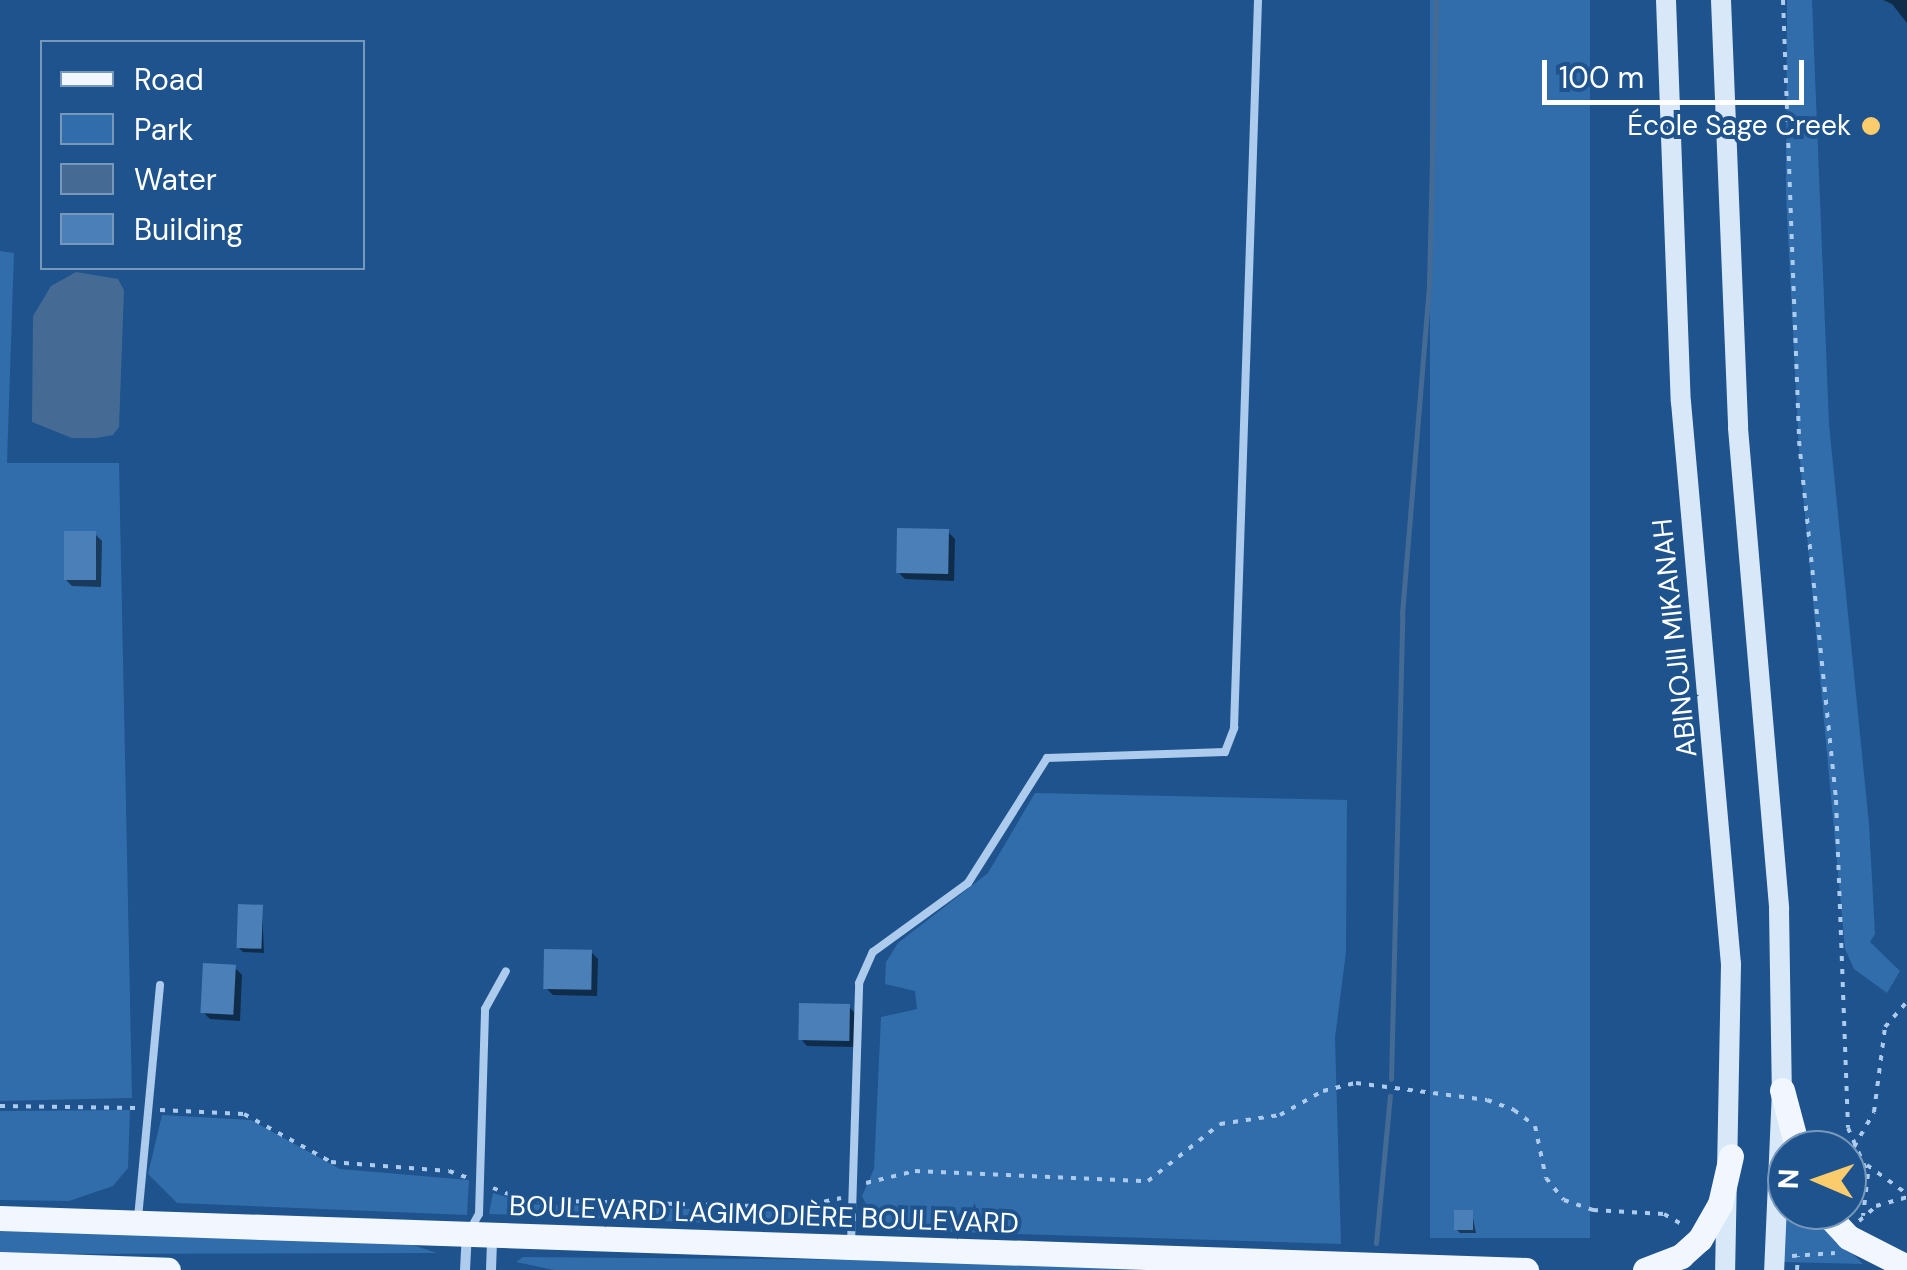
<!DOCTYPE html>
<meta charset="utf-8">
<style>
body{margin:0}
#map{position:relative;width:1907px;height:1270px;overflow:hidden;background:#1e538d;font-family:"DM Sans",sans-serif}
div>[style]{position:absolute}
.green>*{inset:0;background:#316dab;transform-origin:0 0}
.water>*{inset:0;background:#456b95}
.shadow>*{inset:0;background:#0007}
.stream>*{height:5px;margin:-2.5px;padding:0 2.5px;transform-origin:2.5px;border-radius:2.5px;background:#456b95}
.building>*{inset:0;background:#4a7fb7;transform-origin:0 0}
.path>*{height:4px;margin-top:-2px;transform-origin:0;background:repeating-linear-gradient(90deg,#accbed 0 5px,transparent 0 13px)}
.lane>*{height:8px;margin:-4px;padding:0 4px;transform-origin:4px;border-radius:4px;background:#accbed}
.street>*{height:10px;margin:-5px;padding:0 5px;transform-origin:5px;border-radius:5px;background:#accbed}
.secondary>*{height:20px;margin:-10px;padding:0 10px;transform-origin:10px;border-radius:10px;background:#d8e8f9}
.primary>*{height:25px;margin:-12.5px;padding:0 12.5px;transform-origin:12.5px;border-radius:12.5px;background:#f2f7ff}
.dots>*{width:28px;height:28px;translate:-50% -50%;box-sizing:border-box;border:5px solid #1e538d;border-radius:50%}
span{translate:-50% -50%;white-space:nowrap;text-align:center;line-height:1.15;-webkit-text-stroke:8px #1e538d;paint-order:stroke}
.poi-label{font-size:28px;color:#fff}
.right{translate:-100% -50%;text-align:right}
.street-label{font-size:28px;color:#fff}
.legend{position:absolute;left:40px;top:40px;width:325px;height:230px;box-sizing:border-box;background:#1e538d;border:2px solid #7898bb;margin:0;padding:12px 18px;list-style:none;font-size:30px;color:#fff}
.legend li{display:flex;align-items:center;gap:20px;height:50px}
.legend b{width:50px;border:2px solid #7898bb}
.north{position:absolute;left:1767px;top:1130px;width:100px;height:100px;box-sizing:border-box;background:#1e538d;border:2px solid #7898bb;border-radius:50%;rotate:272deg;font-size:28px;font-weight:700;line-height:40px;text-align:center;color:#fff}
.north::after{content:'';display:block;margin:auto;width:35px;height:45px;background:#fbcc6b;clip-path:polygon(50% 0,100% 100%,50% 72%,0 100%)}
.scale{position:absolute;left:1542px;top:60px;width:262px;height:45px;box-sizing:border-box;border:5px solid #fff;border-top:0;padding-left:12px;font-size:30px;line-height:35px;white-space:nowrap;color:#fff;-webkit-text-stroke:8px #1e538d;paint-order:stroke}
</style>
<div id="map">
<div class="green">
<i style="left:1430px;top:0;width:160px;height:1238px"></i>
<i style="clip-path:polygon(1787px 0,1812px 0,1829px 424px,1869px 824px,1875px 934px,1870px 942px,1900px 971px,1887px 993px,1854px 969px,1845px 949px,1799px 449px,1786px 195px)"></i>
<i style="clip-path:polygon(0 251px,14px 253px,7px 463px,119px 463px,132px 1098px,0 1101px)"></i>
<i style="clip-path:polygon(1035px 793px,1347px 800px,1346px 952px,1335px 1038px,1341px 1244px,891px 1230px,872px 1217px,862px 1196px,874px 1169px,881px 1017px,917px 1009px,915px 991px,885px 984px,886px 962px,898px 943px,988px 873px)"></i>
<i style="clip-path:polygon(130px 1110px,128px 1168px,113px 1186px,69px 1201px,0 1200px,0 1111px)"></i>
<i style="clip-path:polygon(162px 1115px,251px 1120px,340px 1169px,469px 1180px,467px 1215px,177px 1203px,148px 1174px)"></i>
<i style="clip-path:polygon(1787px 1165px,1787px 1210px,1809px 1210px,1863px 1264px,1783px 1262px)"></i>
<i style="clip-path:polygon(493px 1193px,530px 1204px,622px 1207px,797px 1212px,842px 1203px,837px 1228px,829px 1228px,489px 1214px)"></i>
<i style="clip-path:polygon(0 1229px,407px 1243px,437px 1253px,0 1254px)"></i>
<i style="clip-path:polygon(523px 1257px,868px 1260px,1232px 1270px,554px 1270px,516px 1262px)"></i>
</div>
<div class="water">
<i style="clip-path:polygon(76px 272px,118px 279px,124px 290px,119px 427px,113px 435px,96px 438px,72px 438px,32px 422px,33px 316px,51px 286px)"></i>
</div>
<div class="shadow">
<i style="clip-path:polygon(1883px 0,1907px 0,1907px 23px,1892px 4px)"></i>
<i style="clip-path:polygon(948px 532px,955px 539px,954px 581px,905px 579px,898px 572px)"></i>
<i style="clip-path:polygon(95px 534px,102px 541px,101px 587px,72px 586px,65px 579px)"></i>
<i style="clip-path:polygon(262px 907px,264px 953px,243px 952px,238px 947px)"></i>
<i style="clip-path:polygon(591px 952px,598px 959px,597px 996px,553px 995px,546px 988px)"></i>
<i style="clip-path:polygon(235px 968px,242px 975px,240px 1021px,210px 1019px,203px 1012px)"></i>
<i style="clip-path:polygon(849px 1007px,856px 1014px,855px 1047px,807px 1046px,800px 1038px)"></i>
<i style="clip-path:polygon(1472px 1213px,1476px 1233px,1460px 1233px,1456px 1229px)"></i>
</div>
<div class="stream">
<i style="left:1391px;top:1079px;width:465px;rotate:-88.6deg"></i>
<i style="left:1402px;top:614px;width:332px;rotate:-85.3deg"></i>
<i style="left:1429px;top:283px;width:283px;rotate:-88.6deg"></i>
<i style="left:1376px;top:1243px;width:148px;rotate:-84.6deg"></i>
</div>
<div class="building">
<i style="left:897px;top:528px;width:52px;height:45px;rotate:1deg"></i>
<i style="left:64px;top:531px;width:32px;height:49px"></i>
<i style="left:238px;top:904px;width:25px;height:44px;rotate:2deg"></i>
<i style="left:544px;top:949px;width:48px;height:40px;rotate:1deg"></i>
<i style="left:203px;top:963px;width:33px;height:50px;rotate:3deg"></i>
<i style="left:799px;top:1003px;width:51px;height:37px;rotate:1deg"></i>
<i style="left:1454px;top:1210px;width:19px;height:20px"></i>
</div>
<div class="path">
<i style="left:1783px;top:0;width:441px;rotate:87.9deg"></i>
<i style="left:1799px;top:441px;width:361px;rotate:84.1deg"></i>
<i style="left:1836px;top:800px;width:328px;rotate:87.9deg"></i>
<i style="left:1848px;top:1128px;width:50px;rotate:66.5deg"></i>
<i style="left:1868px;top:1174px;width:42px;rotate:96.8deg"></i>
<i style="left:0;top:1106px;width:136px;rotate:0.8deg"></i>
<i style="left:160px;top:1110px;width:84px;rotate:2.7deg"></i>
<i style="left:244px;top:1114px;width:99px;rotate:28.9deg"></i>
<i style="left:331px;top:1162px;width:118px;rotate:4.4deg"></i>
<i style="left:449px;top:1171px;width:23px;rotate:20deg"></i>
<i style="left:1854px;top:1147px;width:40px;rotate:-60.3deg"></i>
<i style="left:1874px;top:1112px;width:86px;rotate:-82.6deg"></i>
<i style="left:1885px;top:1027px;width:33px;rotate:-49deg"></i>
<i style="left:1867px;top:1165px;width:49px;rotate:35.9deg"></i>
<i style="left:866px;top:1183px;width:50px;rotate:-13.8deg"></i>
<i style="left:915px;top:1171px;width:233px;rotate:2.5deg"></i>
<i style="left:1148px;top:1181px;width:92px;rotate:-38.4deg"></i>
<i style="left:1220px;top:1124px;width:61px;rotate:-8.5deg"></i>
<i style="left:1280px;top:1115px;width:49px;rotate:-29.2deg"></i>
<i style="left:1323px;top:1091px;width:34px;rotate:-14deg"></i>
<i style="left:1356px;top:1083px;width:132px;rotate:7.4deg"></i>
<i style="left:1487px;top:1100px;width:29px;rotate:20deg"></i>
<i style="left:1514px;top:1110px;width:26px;rotate:37deg"></i>
<i style="left:1535px;top:1126px;width:53px;rotate:78.1deg"></i>
<i style="left:1546px;top:1178px;width:28px;rotate:51deg"></i>
<i style="left:1564px;top:1200px;width:31px;rotate:19deg"></i>
<i style="left:1593px;top:1210px;width:71px;rotate:3.2deg"></i>
<i style="left:1664px;top:1214px;width:22px;rotate:30deg"></i>
<i style="left:493px;top:1188px;width:33px;rotate:21deg"></i>
<i style="left:524px;top:1200px;width:275px;rotate:1.5deg"></i>
<i style="left:799px;top:1207px;width:43px;rotate:-12.1deg"></i>
<i style="left:1859px;top:1221px;width:23px;rotate:-41deg"></i>
<i style="left:1876px;top:1206px;width:32px;rotate:-16deg"></i>
<i style="left:1792px;top:1256px;width:43px;rotate:-4deg"></i>
<i style="left:1797px;top:1270px;width:14px;rotate:-86deg"></i>
</div>
<div class="lane">
<i style="left:138px;top:1218px;width:234px;rotate:-84.6deg"></i>
<i style="left:470px;top:1230px;width:18px;rotate:-61deg"></i>
<i style="left:479px;top:1214px;width:205px;rotate:-88.3deg"></i>
<i style="left:485px;top:1009px;width:43px;rotate:-61.1deg"></i>
<i style="left:851px;top:1244px;width:261px;rotate:-88.2deg"></i>
<i style="left:859px;top:983px;width:34px;rotate:-66deg"></i>
<i style="left:873px;top:952px;width:117px;rotate:-36deg"></i>
<i style="left:968px;top:883px;width:148px;rotate:-57.7deg"></i>
<i style="left:1047px;top:758px;width:178px;rotate:-1.9deg"></i>
<i style="left:1225px;top:752px;width:26px;rotate:-69deg"></i>
<i style="left:1234px;top:728px;width:728px;rotate:-88.11deg"></i>
</div>
<div class="street">
<i style="left:465px;top:1270px;width:35px;rotate:-87deg"></i>
<i style="left:491px;top:1270px;width:34px;rotate:-88deg"></i>
</div>
<div class="secondary">
<i style="left:1666px;top:0;width:402px;rotate:87.9deg"></i>
<i style="left:1681px;top:402px;width:564px;rotate:84.92deg"></i>
<i style="left:1731px;top:964px;width:306px;rotate:91.1deg"></i>
<i style="left:1721px;top:0;width:428px;rotate:87.7deg"></i>
<i style="left:1738px;top:428px;width:483px;rotate:85.1deg"></i>
<i style="left:1779px;top:909px;width:181px;rotate:89.1deg"></i>
<i style="left:1782px;top:1090px;width:180px;rotate:92.5deg"></i>
</div>
<div class="primary">
<i style="left:1782px;top:1090px;width:62px;rotate:75.1deg"></i>
<i style="left:1823px;top:1210px;width:37px;rotate:47deg"></i>
<i style="left:1848px;top:1237px;width:66px;rotate:27deg"></i>
<i style="left:0;top:1218px;width:1527px;rotate:1.95deg"></i>
<i style="left:0;top:1264px;width:168px;rotate:2deg"></i>
<i style="left:1645px;top:1270px;width:39px;rotate:-21deg"></i>
<i style="left:1681px;top:1256px;width:25px;rotate:-42deg"></i>
<i style="left:1700px;top:1239px;width:40px;rotate:-60.3deg"></i>
<i style="left:1720px;top:1204px;width:49px;rotate:-77.1deg"></i>
</div>
<div class="dots">
<i style="left:1871px;top:126px;background:#fbcc6b"></i>
</div>
<div class="poi-label">
<span class="right" style="left:1851px;top:126px">École Sage Creek</span>
</div>
<div class="street-label">
<span style="left:1675px;top:638px;rotate:-96deg">ABINOJII MIKANAH</span>
<span style="left:764px;top:1215px;rotate:2deg">BOULEVARD LAGIMODIÈRE BOULEVARD</span>
</div>
<ul class="legend">
<li><b style="height:12px;background:#f2f7ff"></b>Road</li>
<li><b style="height:28px;background:#316dab"></b>Park</li>
<li><b style="height:28px;background:#456b95"></b>Water</li>
<li><b style="height:28px;background:#4a7fb7"></b>Building</li>
</ul>
<div class="north">N</div>
<div class="scale">100 m</div>
</div>
